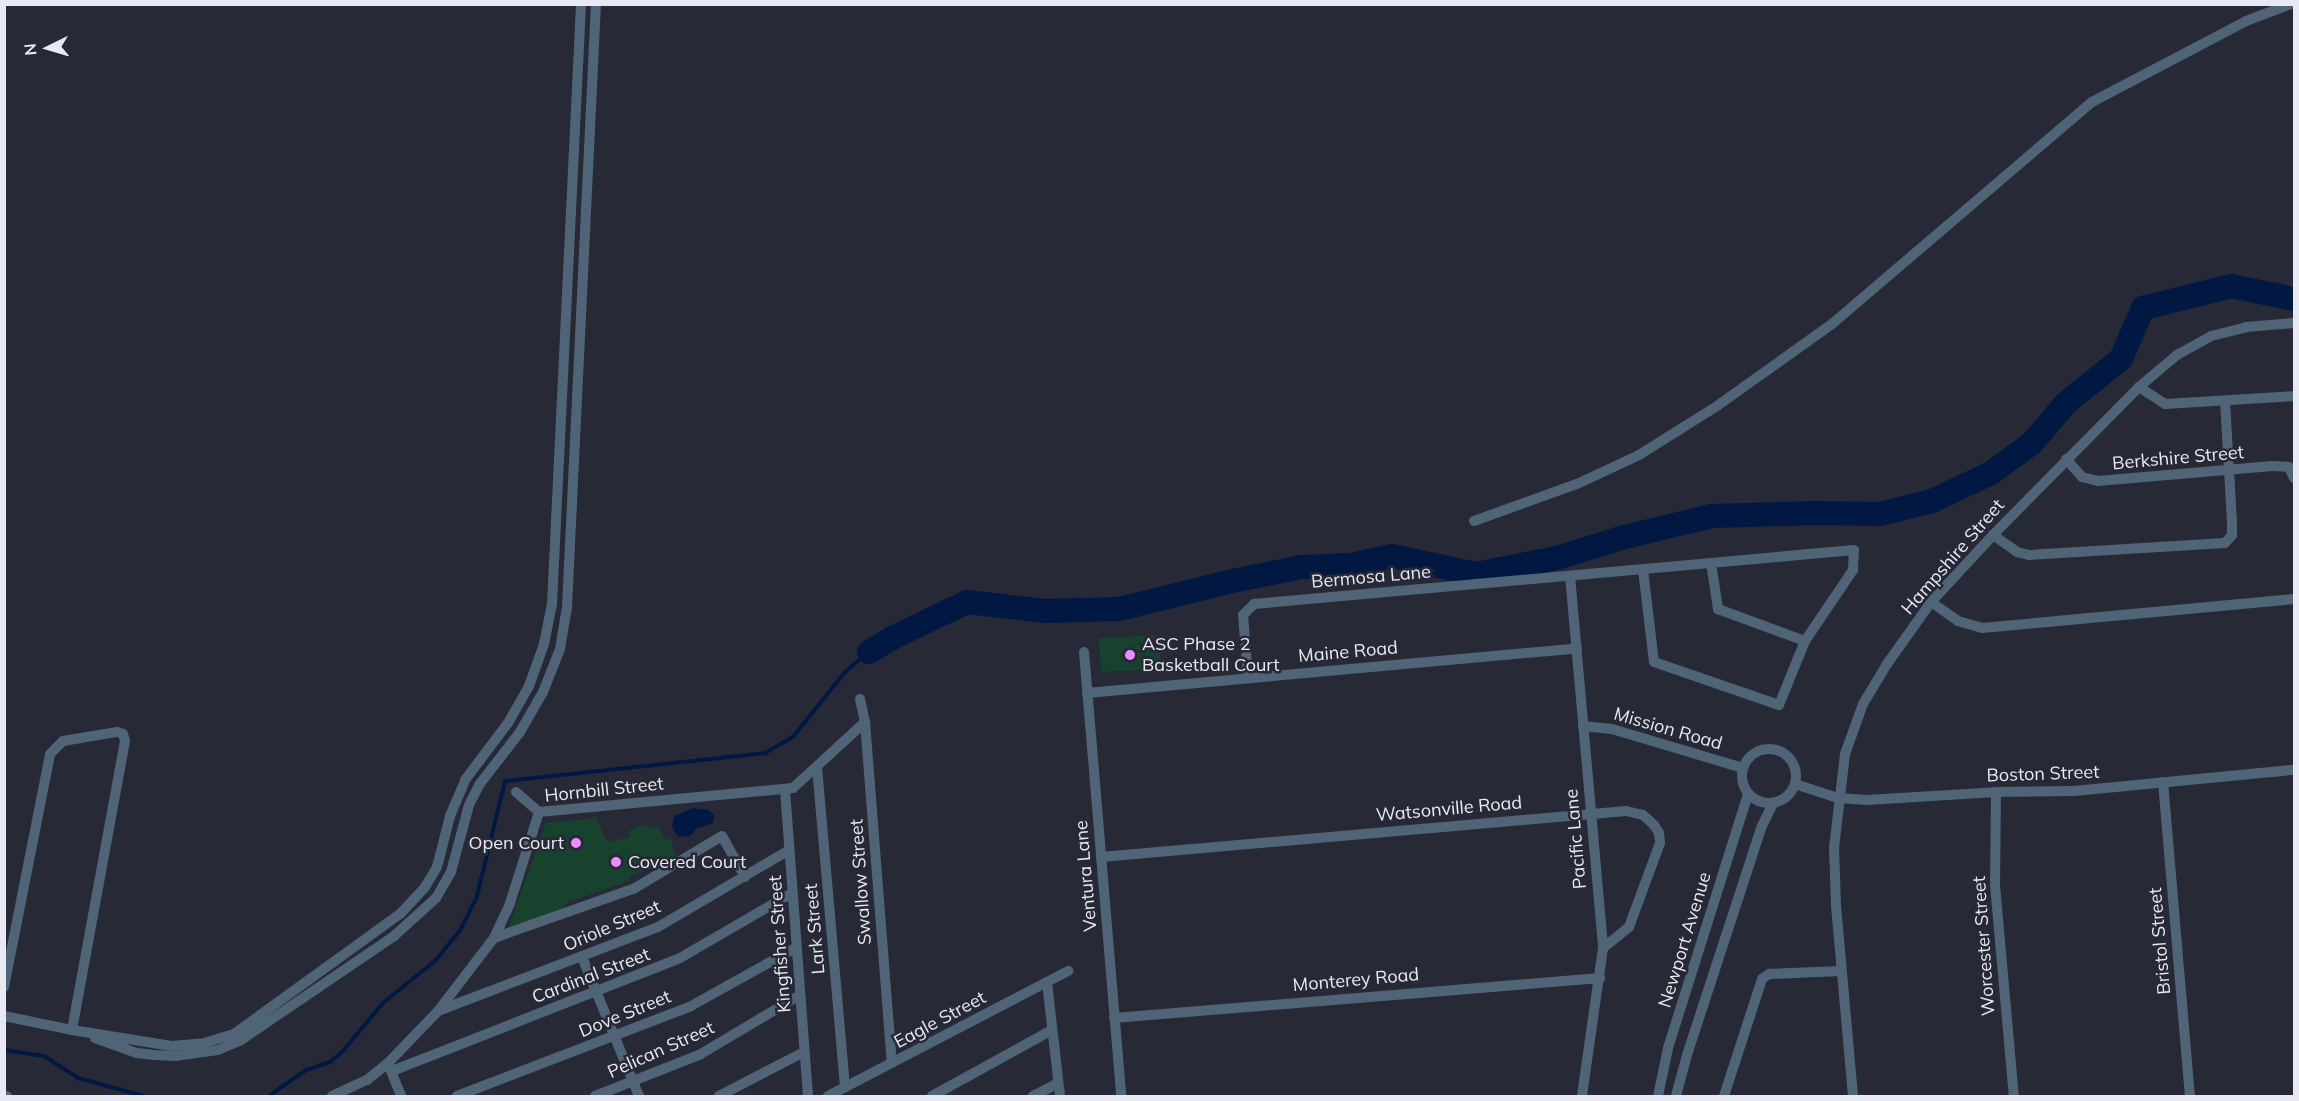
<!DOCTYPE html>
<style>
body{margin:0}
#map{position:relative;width:2299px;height:1101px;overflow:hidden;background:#282937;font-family:Mulish,sans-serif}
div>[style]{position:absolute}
.green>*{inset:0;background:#17422e;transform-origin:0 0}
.water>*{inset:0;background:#001842}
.stream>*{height:4px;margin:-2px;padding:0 2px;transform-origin:2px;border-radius:2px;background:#001842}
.river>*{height:24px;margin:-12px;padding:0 12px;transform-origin:12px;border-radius:12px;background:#001842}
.minor>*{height:10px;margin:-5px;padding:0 5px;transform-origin:5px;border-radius:5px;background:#506477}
.minor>.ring{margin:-5px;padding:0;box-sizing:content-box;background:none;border:10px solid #506477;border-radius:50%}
.dots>*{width:16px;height:16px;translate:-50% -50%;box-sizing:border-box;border:3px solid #282937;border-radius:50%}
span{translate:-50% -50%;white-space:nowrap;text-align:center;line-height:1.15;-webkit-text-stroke:5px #282937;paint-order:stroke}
.street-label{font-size:18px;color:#e8e9f3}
.poi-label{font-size:18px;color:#e8e9f3}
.left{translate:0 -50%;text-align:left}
.right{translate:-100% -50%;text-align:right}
.frame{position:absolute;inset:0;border:6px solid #e8e9f3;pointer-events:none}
.north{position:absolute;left:18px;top:18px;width:60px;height:60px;-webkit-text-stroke:4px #282937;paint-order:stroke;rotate:265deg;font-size:16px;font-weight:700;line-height:24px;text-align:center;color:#e8e9f3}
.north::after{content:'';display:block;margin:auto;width:21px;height:27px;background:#e8e9f3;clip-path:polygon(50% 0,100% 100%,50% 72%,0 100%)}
</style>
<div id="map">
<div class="green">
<i style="left:1159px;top:635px;width:34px;height:60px;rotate:87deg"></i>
<i style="clip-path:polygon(596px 818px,607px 842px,630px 837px,630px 830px,646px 824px,649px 829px,659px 826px,664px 840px,671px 838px,676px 858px,630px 876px,630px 880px,564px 904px,565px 910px,507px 932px,546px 823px)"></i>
</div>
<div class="water">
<i style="clip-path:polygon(693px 808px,709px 810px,714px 815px,714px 820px,712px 824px,697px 828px,690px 836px,678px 837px,672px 827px,674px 816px)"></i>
</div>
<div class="stream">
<i style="left:4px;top:1050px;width:40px;rotate:8.5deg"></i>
<i style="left:44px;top:1056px;width:40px;rotate:32.9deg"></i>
<i style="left:78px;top:1078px;width:68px;rotate:15.3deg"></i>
<i style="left:269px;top:1096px;width:45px;rotate:-35.1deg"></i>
<i style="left:306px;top:1070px;width:25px;rotate:-18deg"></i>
<i style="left:330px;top:1062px;width:16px;rotate:-40deg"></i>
<i style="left:342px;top:1052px;width:65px;rotate:-50deg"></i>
<i style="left:384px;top:1002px;width:65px;rotate:-38.8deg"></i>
<i style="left:435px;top:961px;width:41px;rotate:-50.9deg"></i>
<i style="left:461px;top:929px;width:37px;rotate:-64deg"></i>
<i style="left:477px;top:896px;width:118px;rotate:-76.3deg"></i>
<i style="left:505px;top:781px;width:262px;rotate:-6.1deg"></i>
<i style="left:765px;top:753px;width:32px;rotate:-30deg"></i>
<i style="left:793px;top:737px;width:83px;rotate:-51.3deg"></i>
<i style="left:845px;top:672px;width:31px;rotate:-40deg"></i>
</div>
<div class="river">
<i style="left:869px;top:652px;width:27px;rotate:-31deg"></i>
<i style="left:892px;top:638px;width:83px;rotate:-25.6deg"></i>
<i style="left:967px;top:602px;width:79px;rotate:6.6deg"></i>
<i style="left:1045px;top:611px;width:74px;rotate:-1.5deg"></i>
<i style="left:1119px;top:609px;width:112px;rotate:-13.9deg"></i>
<i style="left:1228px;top:582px;width:76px;rotate:-11.5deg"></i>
<i style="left:1302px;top:567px;width:48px;rotate:-2.4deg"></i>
<i style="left:1350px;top:565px;width:43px;rotate:-12.1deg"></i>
<i style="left:1392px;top:556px;width:86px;rotate:12.1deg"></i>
<i style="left:1476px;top:574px;width:83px;rotate:-11.2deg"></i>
<i style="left:1557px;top:558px;width:67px;rotate:-17.4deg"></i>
<i style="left:1621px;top:538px;width:93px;rotate:-13.7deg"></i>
<i style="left:1711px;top:516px;width:105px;rotate:-1.6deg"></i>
<i style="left:1816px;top:513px;width:64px;rotate:0.9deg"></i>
<i style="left:1880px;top:514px;width:54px;rotate:-14deg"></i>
<i style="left:1932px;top:501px;width:65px;rotate:-25.4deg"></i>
<i style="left:1991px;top:473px;width:51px;rotate:-36.2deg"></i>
<i style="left:2032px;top:443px;width:52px;rotate:-49.6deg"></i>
<i style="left:2066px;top:403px;width:70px;rotate:-38.7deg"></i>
<i style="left:2121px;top:359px;width:56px;rotate:-66.7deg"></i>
<i style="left:2143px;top:308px;width:91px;rotate:-14deg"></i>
<i style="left:2231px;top:286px;width:64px;rotate:11.7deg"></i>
</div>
<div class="minor">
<i style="left:2139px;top:387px;width:31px;rotate:33deg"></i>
<i style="left:2165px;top:404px;width:129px;rotate:-3.5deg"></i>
<i style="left:2066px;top:459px;width:24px;rotate:48deg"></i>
<i style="left:2082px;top:477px;width:16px;rotate:14deg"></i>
<i style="left:2098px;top:481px;width:175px;rotate:-4.9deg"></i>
<i style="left:2272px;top:466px;width:17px;rotate:3deg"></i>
<i style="left:2289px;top:467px;width:12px;rotate:66deg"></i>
<i style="left:1474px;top:521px;width:109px;rotate:-19.8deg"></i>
<i style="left:1577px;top:484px;width:68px;rotate:-25.1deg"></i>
<i style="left:1639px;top:455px;width:92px;rotate:-32.1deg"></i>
<i style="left:1717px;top:406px;width:141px;rotate:-35.5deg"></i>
<i style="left:1832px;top:324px;width:342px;rotate:-40.5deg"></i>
<i style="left:2092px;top:102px;width:174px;rotate:-27.7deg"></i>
<i style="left:2246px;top:21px;width:48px;rotate:-20.7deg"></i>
<i style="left:1993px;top:535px;width:29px;rotate:35deg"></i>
<i style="left:2017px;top:552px;width:12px;rotate:14deg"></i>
<i style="left:2029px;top:555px;width:196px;rotate:-3.5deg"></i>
<i style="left:2225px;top:543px;width:11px;rotate:-49deg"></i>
<i style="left:2232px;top:535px;width:13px;rotate:-90deg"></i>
<i style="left:2232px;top:522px;width:121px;rotate:-93.3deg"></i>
<i style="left:1711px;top:563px;width:47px;rotate:81.3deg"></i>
<i style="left:1718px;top:609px;width:93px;rotate:20.2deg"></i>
<i style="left:1570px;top:576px;width:373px;rotate:84.9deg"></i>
<i style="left:1603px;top:948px;width:149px;rotate:98.1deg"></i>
<i style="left:1931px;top:602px;width:33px;rotate:35deg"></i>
<i style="left:1958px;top:621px;width:25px;rotate:16deg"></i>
<i style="left:1982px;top:628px;width:313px;rotate:-5.3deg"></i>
<i style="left:1084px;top:652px;width:446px;rotate:85.2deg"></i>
<i style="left:1248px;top:678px;width:63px;rotate:-94.5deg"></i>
<i style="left:1243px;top:615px;width:16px;rotate:-45deg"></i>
<i style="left:1254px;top:604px;width:602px;rotate:-5.14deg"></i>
<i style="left:1854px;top:550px;width:20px;rotate:93deg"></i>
<i style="left:1853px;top:570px;width:86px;rotate:124.1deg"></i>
<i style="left:1805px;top:641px;width:69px;rotate:112.1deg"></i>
<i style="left:1779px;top:705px;width:132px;rotate:-161deg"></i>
<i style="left:1654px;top:662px;width:93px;rotate:-96.8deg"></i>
<i style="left:1087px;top:693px;width:492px;rotate:-5.2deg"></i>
<i style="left:860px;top:699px;width:24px;rotate:78deg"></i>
<i style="left:865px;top:722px;width:342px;rotate:85.5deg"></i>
<i style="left:1583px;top:726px;width:29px;rotate:6deg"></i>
<i style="left:1612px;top:729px;width:137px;rotate:16.6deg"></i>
<i class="ring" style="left:1742px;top:749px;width:44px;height:44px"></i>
<i style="left:817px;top:767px;width:321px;rotate:85deg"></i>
<i style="left:2163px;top:782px;width:315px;rotate:85.1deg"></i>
<i style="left:1795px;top:784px;width:45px;rotate:18deg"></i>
<i style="left:1838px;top:798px;width:29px;rotate:4deg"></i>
<i style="left:1867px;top:800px;width:129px;rotate:-3.5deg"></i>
<i style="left:1996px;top:792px;width:78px;rotate:-0.7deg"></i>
<i style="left:2074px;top:791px;width:221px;rotate:-5.5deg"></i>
<i style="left:785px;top:790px;width:307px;rotate:85.7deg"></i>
<i style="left:516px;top:792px;width:30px;rotate:41deg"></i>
<i style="left:1996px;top:792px;width:93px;rotate:90.6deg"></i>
<i style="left:1995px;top:885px;width:212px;rotate:84.9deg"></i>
<i style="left:1101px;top:857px;width:527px;rotate:-5.01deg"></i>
<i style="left:1626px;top:811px;width:17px;rotate:13deg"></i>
<i style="left:1643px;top:815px;width:15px;rotate:42deg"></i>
<i style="left:1654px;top:825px;width:9px;rotate:58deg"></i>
<i style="left:1659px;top:833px;width:10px;rotate:84deg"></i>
<i style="left:1660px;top:843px;width:90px;rotate:110.3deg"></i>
<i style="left:1629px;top:927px;width:33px;rotate:141deg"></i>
<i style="left:494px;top:938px;width:150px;rotate:-19.5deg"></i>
<i style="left:635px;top:888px;width:101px;rotate:-30.9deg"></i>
<i style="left:722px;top:836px;width:47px;rotate:60.7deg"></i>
<i style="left:582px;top:957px;width:150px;rotate:67.7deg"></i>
<i style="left:1047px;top:982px;width:115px;rotate:83.5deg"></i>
<i style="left:4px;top:987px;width:237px;rotate:-78.8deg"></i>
<i style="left:50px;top:754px;width:18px;rotate:-45deg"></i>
<i style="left:63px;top:741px;width:55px;rotate:-9.5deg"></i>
<i style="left:117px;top:732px;width:6px;rotate:18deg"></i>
<i style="left:123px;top:734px;width:7px;rotate:74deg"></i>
<i style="left:125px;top:741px;width:294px;rotate:100.4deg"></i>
<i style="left:438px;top:1011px;width:235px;rotate:-20.9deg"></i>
<i style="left:658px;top:927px;width:152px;rotate:-30.4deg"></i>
<i style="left:4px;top:1016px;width:69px;rotate:11.6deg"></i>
<i style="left:72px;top:1030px;width:101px;rotate:9.1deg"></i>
<i style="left:172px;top:1046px;width:32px;rotate:-5deg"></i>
<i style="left:204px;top:1043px;width:31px;rotate:-17deg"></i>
<i style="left:234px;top:1034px;width:206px;rotate:-35.9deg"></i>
<i style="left:401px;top:913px;width:35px;rotate:-47deg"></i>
<i style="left:425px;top:887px;width:23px;rotate:-59deg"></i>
<i style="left:437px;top:867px;width:53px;rotate:-75.7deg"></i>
<i style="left:450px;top:816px;width:39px;rotate:-67deg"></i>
<i style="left:465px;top:780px;width:71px;rotate:-53deg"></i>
<i style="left:508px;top:723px;width:43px;rotate:-60.4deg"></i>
<i style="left:529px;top:686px;width:45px;rotate:-70.3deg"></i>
<i style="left:544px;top:644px;width:41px;rotate:-78.7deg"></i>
<i style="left:552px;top:604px;width:601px;rotate:-87.23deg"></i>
<i style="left:1114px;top:1018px;width:488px;rotate:-4.7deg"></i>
<i style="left:95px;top:1038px;width:45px;rotate:19.7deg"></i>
<i style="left:137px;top:1053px;width:17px;rotate:7deg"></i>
<i style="left:154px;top:1055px;width:21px;rotate:3deg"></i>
<i style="left:175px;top:1056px;width:43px;rotate:-7.9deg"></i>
<i style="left:218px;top:1050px;width:25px;rotate:-23deg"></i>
<i style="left:241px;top:1040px;width:185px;rotate:-34.2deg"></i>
<i style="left:394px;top:936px;width:57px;rotate:-42.1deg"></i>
<i style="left:436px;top:898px;width:30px;rotate:-60deg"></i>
<i style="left:451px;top:872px;width:69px;rotate:-75deg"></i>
<i style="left:469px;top:805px;width:22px;rotate:-63deg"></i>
<i style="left:479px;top:785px;width:67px;rotate:-52.3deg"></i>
<i style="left:520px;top:732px;width:46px;rotate:-60.1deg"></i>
<i style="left:543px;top:692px;width:46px;rotate:-68.4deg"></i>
<i style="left:560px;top:649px;width:43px;rotate:-80.5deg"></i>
<i style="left:567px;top:607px;width:604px;rotate:-87.25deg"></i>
<i style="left:389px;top:1066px;width:32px;rotate:68deg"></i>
<i style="left:392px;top:1071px;width:309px;rotate:-21.4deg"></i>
<i style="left:680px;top:958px;width:129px;rotate:-30.1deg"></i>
<i style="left:4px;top:1096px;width:3px"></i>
<i style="left:332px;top:1096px;width:38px;rotate:-25deg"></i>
<i style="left:367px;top:1080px;width:27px;rotate:-39deg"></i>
<i style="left:388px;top:1063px;width:72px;rotate:-46.1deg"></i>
<i style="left:438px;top:1011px;width:92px;rotate:-52.5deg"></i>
<i style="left:494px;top:938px;width:38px;rotate:-65deg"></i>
<i style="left:510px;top:903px;width:96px;rotate:-72.3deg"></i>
<i style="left:539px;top:812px;width:255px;rotate:-5.4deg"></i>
<i style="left:793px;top:788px;width:98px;rotate:-42.5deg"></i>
<i style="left:457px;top:1096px;width:251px;rotate:-21deg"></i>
<i style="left:691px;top:1006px;width:121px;rotate:-29.1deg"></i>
<i style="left:595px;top:1096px;width:112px;rotate:-21.5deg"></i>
<i style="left:699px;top:1055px;width:117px;rotate:-30.7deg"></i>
<i style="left:719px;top:1096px;width:96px;rotate:-27.4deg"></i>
<i style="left:828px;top:1096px;width:271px;rotate:-27.5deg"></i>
<i style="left:932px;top:1096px;width:137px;rotate:-28.8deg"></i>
<i style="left:1033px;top:1096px;width:28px;rotate:-27deg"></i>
<i style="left:1658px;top:1096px;width:49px;rotate:-78.2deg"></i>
<i style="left:1668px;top:1048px;width:266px;rotate:-72.5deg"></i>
<i style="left:1676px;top:1096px;width:42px;rotate:-75deg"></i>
<i style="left:1687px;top:1055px;width:241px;rotate:-71.9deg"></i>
<i style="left:1762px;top:826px;width:25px;rotate:-64deg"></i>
<i style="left:1724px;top:1096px;width:123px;rotate:-72deg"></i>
<i style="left:1762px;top:979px;width:9px;rotate:-36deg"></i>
<i style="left:1769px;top:974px;width:72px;rotate:-2.4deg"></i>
<i style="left:1853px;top:1096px;width:192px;rotate:-95.1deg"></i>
<i style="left:1836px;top:905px;width:57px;rotate:-92deg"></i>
<i style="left:1834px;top:848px;width:95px;rotate:-83.3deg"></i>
<i style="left:1845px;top:754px;width:53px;rotate:-70.2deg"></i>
<i style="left:1863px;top:704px;width:47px;rotate:-59deg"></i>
<i style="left:1887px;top:664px;width:76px;rotate:-54.6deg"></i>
<i style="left:1931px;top:602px;width:91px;rotate:-47.2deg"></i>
<i style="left:1993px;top:535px;width:208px;rotate:-45.4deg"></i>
<i style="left:2139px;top:387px;width:50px;rotate:-40.1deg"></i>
<i style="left:2177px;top:355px;width:39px;rotate:-29deg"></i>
<i style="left:2211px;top:336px;width:36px;rotate:-14deg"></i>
<i style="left:2246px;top:327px;width:48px;rotate:-4.8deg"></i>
</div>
<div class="dots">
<i style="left:1130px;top:655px;background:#e88eff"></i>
<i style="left:576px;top:843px;background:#e88eff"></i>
<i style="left:616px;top:862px;background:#e88eff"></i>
</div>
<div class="street-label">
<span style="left:2178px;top:458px;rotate:-5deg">Berkshire Street</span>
<span style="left:1953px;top:557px;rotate:-49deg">Hampshire Street</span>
<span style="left:1371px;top:577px;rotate:-5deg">Bermosa Lane</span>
<span style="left:1348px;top:652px;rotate:-5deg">Maine Road</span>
<span style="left:1668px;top:729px;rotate:16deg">Mission Road</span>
<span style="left:2043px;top:774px;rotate:-2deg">Boston Street</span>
<span style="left:604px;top:790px;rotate:-6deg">Hornbill Street</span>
<span style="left:1449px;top:809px;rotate:-5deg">Watsonville Road</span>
<span style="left:1576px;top:839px;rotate:-95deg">Pacific Lane</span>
<span style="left:1086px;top:876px;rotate:-95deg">Ventura Lane</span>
<span style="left:861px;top:882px;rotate:-94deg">Swallow Street</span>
<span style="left:612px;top:926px;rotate:-23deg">Oriole Street</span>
<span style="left:815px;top:929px;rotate:-95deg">Lark Street</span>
<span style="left:1685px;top:940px;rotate:-73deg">Newport Avenue</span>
<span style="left:2160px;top:941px;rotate:-95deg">Bristol Street</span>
<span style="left:780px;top:944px;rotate:-94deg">Kingfisher Street</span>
<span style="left:1984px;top:946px;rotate:-94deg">Worcester Street</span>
<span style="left:591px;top:976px;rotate:-21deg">Cardinal Street</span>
<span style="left:1356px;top:980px;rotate:-5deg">Monterey Road</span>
<span style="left:625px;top:1014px;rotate:-22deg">Dove Street</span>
<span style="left:940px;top:1020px;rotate:-28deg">Eagle Street</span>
<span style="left:661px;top:1050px;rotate:-24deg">Pelican Street</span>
</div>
<div class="poi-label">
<span class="left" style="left:1142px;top:655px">ASC Phase 2<br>Basketball Court</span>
<span class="right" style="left:564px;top:843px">Open Court</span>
<span class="left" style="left:628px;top:862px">Covered Court</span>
</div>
<div class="frame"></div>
<div class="north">N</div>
</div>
